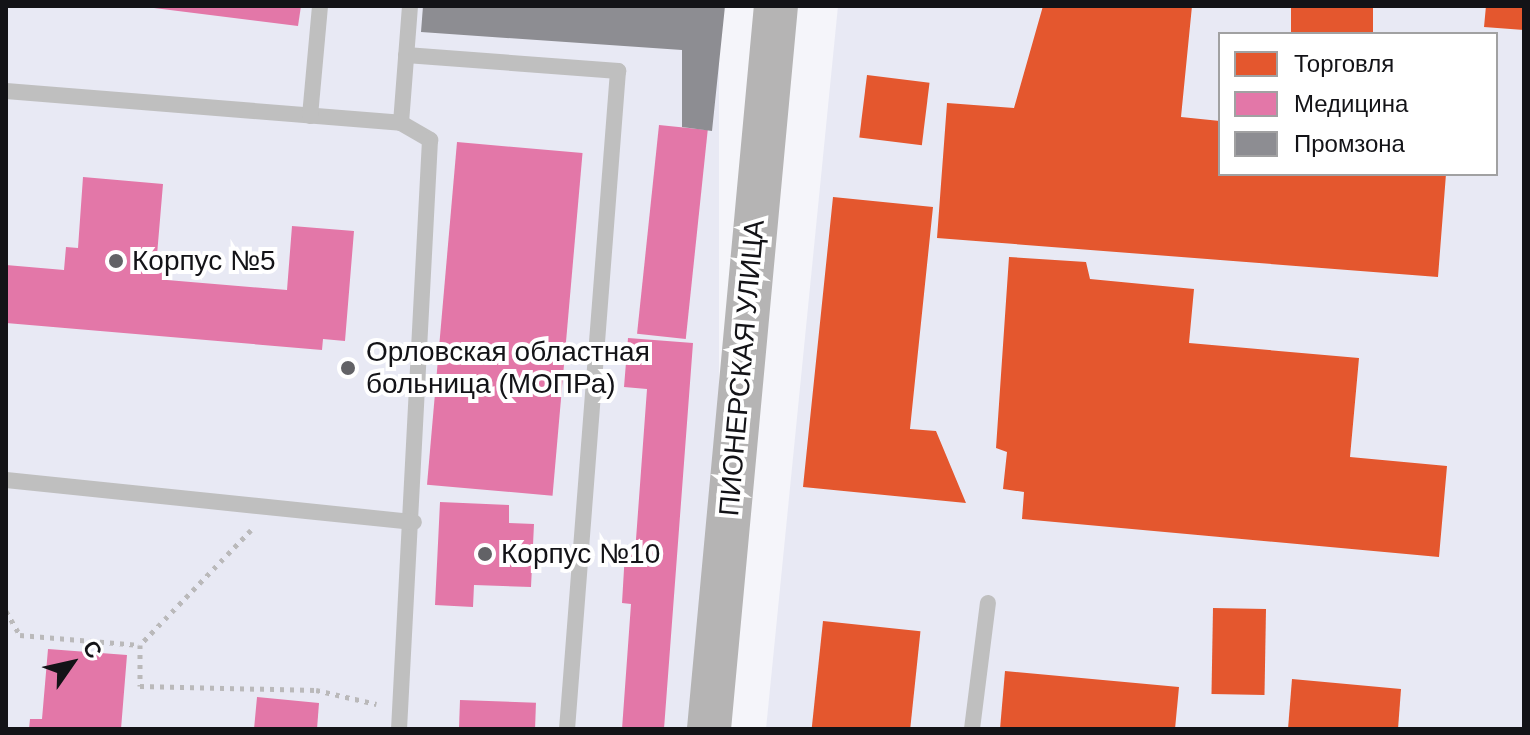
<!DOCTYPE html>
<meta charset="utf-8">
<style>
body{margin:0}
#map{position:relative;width:1530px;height:735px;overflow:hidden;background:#f5f5fa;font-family:Arial,sans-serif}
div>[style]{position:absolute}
.built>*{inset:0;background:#e8e9f4;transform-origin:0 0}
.shops>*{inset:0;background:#e4572e;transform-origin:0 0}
.health>*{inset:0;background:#e377a8;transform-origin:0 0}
.industry>*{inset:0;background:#8d8d92}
.path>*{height:5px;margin-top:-2.5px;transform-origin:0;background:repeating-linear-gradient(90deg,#bab9ba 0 4px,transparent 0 10px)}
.lane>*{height:16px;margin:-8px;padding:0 8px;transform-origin:8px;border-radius:8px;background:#bfbfbf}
.secondary>*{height:44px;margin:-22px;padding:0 22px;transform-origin:22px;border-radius:22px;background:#b5b4b4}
.dots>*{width:22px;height:22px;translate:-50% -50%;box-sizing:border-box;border:4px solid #fff;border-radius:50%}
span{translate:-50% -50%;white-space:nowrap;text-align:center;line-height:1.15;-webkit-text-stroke:8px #fff;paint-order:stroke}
.poi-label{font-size:28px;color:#131317}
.left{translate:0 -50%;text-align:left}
.street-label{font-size:28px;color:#131317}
.frame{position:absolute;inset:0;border:8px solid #131317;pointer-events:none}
.legend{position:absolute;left:1218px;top:32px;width:280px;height:144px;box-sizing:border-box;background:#fff;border:2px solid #a1a1a2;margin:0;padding:10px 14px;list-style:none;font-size:24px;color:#131317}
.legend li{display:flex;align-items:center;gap:16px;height:40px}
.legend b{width:40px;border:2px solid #a1a1a2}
.north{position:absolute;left:32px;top:623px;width:80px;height:80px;-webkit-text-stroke:6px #fff;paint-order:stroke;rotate:56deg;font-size:22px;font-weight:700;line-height:32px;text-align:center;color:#131317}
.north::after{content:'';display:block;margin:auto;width:28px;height:36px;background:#131317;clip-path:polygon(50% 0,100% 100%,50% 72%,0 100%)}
</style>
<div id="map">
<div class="built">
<i style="left:6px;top:6px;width:713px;height:723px"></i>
<i style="clip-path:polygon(evenodd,838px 6px,1524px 6px,1524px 729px,766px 729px,838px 6px,1220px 34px,1496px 34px,1496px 174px,1220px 174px,1220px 34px)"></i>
</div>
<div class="shops">
<i style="clip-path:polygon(1043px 6px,1192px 6px,1181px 117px,1220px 121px,1220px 174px,1446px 174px,1438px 277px,937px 238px,947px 103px,1014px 108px)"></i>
<i style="left:1291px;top:6px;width:82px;height:28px"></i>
<i style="clip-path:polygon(1486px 6px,1524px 6px,1524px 30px,1484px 27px)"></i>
<i style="left:867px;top:75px;width:63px;height:63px;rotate:7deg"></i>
<i style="clip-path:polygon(833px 197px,933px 207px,910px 429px,936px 431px,966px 503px,803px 487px)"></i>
<i style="clip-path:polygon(1009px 257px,1086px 262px,1090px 279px,1194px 289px,1189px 343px,1359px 358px,1350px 457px,1447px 466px,1439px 557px,1022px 519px,1024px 492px,1003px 489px,1007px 452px,996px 448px)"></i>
<i style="left:1213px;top:608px;width:53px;height:86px;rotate:1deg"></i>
<i style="left:823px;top:621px;width:98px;height:109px;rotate:6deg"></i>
<i style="clip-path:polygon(1005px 671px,1179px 687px,1175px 729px,1000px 729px)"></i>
<i style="clip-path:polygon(1292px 679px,1401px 689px,1398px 729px,1288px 729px)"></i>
</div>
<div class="health">
<i style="clip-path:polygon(138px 6px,301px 6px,298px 26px)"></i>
<i style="left:659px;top:125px;width:49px;height:210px;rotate:6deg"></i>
<i style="left:457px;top:142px;width:126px;height:344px;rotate:5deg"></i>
<i style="clip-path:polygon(83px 177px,163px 184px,157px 255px,169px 257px,167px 280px,287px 290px,292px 226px,354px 231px,345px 341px,323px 339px,322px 350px,6px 323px,6px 265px,64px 270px,66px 247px,78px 248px)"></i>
<i style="clip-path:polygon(628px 338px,693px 343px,664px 729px,622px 729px,631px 604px,622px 603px,625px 552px,635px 553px,647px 389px,624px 387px)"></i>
<i style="clip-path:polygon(440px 502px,509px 505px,509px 523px,534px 524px,531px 587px,474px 585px,473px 607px,435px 605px)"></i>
<i style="clip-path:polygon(48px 649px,127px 655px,121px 729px,29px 729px,30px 719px,42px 719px)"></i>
<i style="clip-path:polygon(257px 697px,319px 703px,317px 729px,254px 729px)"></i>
<i style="left:460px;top:700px;width:76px;height:29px;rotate:2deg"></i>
</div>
<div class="industry">
<i style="clip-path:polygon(423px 6px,725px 6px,712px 131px,682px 127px,682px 50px,421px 32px)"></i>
</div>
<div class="path">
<i style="left:251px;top:530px;width:160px;rotate:134deg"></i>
<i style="left:140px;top:645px;width:41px;rotate:90deg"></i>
<i style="left:140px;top:686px;width:176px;rotate:1.3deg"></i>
<i style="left:316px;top:690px;width:62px;rotate:13.1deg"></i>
<i style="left:6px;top:611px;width:28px;rotate:60deg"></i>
<i style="left:20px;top:635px;width:120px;rotate:4.8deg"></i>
</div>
<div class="lane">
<i style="left:406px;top:55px;width:213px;rotate:4.3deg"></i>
<i style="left:618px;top:71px;width:660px;rotate:94.43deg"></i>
<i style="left:6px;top:91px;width:396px;rotate:4.6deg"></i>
<i style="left:401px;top:123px;width:34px;rotate:30deg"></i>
<i style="left:430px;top:140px;width:590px;rotate:93.01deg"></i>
<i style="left:310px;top:116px;width:110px;rotate:-84.8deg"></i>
<i style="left:401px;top:123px;width:117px;rotate:-85.6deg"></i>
<i style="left:6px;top:480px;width:410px;rotate:5.9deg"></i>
<i style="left:972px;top:729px;width:127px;rotate:-82.8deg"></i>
</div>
<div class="secondary">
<i style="left:709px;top:729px;width:726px;rotate:-84.71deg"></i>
</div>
<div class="dots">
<i style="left:116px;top:261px;background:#626266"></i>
<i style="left:348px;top:368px;background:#626266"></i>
<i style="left:485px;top:554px;background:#626266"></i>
</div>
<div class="poi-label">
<span class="left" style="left:132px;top:261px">Корпус №5</span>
<span class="left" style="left:366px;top:368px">Орловская областная<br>больница (МОПРа)</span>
<span class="left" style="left:501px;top:554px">Корпус №10</span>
</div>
<div class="street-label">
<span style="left:742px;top:368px;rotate:-85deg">ПИОНЕРСКАЯ УЛИЦА</span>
</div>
<div class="frame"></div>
<ul class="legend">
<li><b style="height:22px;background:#e4572e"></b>Торговля</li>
<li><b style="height:22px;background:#e377a8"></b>Медицина</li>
<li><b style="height:22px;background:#8d8d92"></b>Промзона</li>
</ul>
<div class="north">С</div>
</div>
